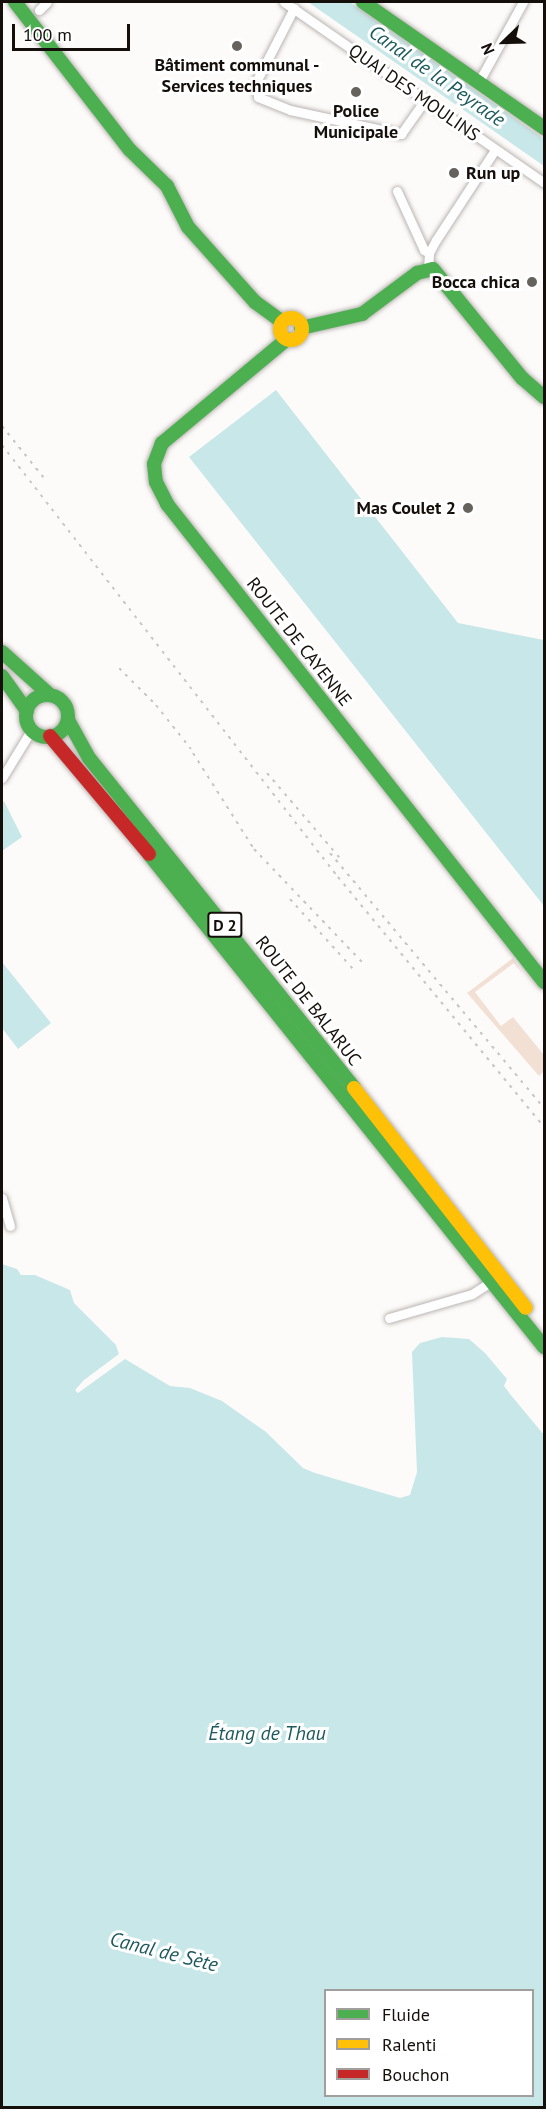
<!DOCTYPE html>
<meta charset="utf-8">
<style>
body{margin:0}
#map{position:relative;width:546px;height:2109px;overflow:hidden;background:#fdfbf9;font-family:"PT Sans",sans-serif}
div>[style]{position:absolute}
.green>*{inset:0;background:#f3e0d5}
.water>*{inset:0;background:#c8e7e8}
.roads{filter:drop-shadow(0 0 2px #b9b5b3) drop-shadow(0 0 2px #b9b5b3)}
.street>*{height:9px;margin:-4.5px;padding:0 4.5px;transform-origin:4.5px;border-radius:4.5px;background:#fffefe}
.fast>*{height:14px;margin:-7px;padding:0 7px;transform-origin:7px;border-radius:7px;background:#4caf50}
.fast>.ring{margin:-7px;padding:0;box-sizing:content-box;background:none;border:14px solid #4caf50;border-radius:50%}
.slow>*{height:14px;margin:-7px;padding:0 7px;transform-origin:7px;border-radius:7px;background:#ffc107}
.slow>.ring{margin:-7px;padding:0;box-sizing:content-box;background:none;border:14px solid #ffc107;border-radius:50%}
.jam>*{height:14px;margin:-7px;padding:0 7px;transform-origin:7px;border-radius:7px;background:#c62828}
.rail>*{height:2px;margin-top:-1px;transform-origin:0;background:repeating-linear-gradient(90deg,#c7c5c5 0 3px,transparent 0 9px)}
.dots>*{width:16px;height:16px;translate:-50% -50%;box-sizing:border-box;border:3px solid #fff;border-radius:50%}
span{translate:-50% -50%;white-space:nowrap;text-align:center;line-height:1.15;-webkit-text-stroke:6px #fff;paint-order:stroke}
.shield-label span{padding:2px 4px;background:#fff;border:2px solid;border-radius:4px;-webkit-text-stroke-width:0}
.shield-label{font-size:16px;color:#150f0b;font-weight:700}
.poi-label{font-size:18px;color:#150f0b;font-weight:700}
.left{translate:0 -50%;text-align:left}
.right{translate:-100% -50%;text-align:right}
.street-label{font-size:18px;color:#150f0b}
.water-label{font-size:20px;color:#1c595c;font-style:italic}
.frame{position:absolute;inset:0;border:3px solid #150f0b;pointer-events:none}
.legend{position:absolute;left:324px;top:1989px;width:210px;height:108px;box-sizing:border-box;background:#fff;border:2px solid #a19f9d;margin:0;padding:8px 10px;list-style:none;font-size:18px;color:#150f0b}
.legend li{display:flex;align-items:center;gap:12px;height:30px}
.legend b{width:30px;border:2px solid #a19f9d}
.north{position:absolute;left:474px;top:12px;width:60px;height:60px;-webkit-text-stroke:4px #fff;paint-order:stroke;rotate:247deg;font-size:16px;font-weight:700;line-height:24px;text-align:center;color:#150f0b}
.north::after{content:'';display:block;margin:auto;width:21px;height:27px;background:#150f0b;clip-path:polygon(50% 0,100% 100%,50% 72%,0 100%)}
.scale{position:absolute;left:12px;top:24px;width:118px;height:27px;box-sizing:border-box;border:3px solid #150f0b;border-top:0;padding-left:8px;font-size:18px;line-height:21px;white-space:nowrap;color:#150f0b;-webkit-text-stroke:4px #fff;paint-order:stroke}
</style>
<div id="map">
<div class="green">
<i style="clip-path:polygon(513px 958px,523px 974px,514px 963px,475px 992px,501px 1026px,513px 1017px,544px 1055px,544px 1071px,539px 1076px,467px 993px)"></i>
</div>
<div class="water">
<i style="clip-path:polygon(308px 2px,351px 3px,544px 139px,544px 166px)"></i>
<i style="clip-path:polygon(276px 390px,458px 623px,544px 640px,544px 906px,189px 457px)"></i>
<i style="clip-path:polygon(4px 801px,22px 837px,2px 851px,2px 803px)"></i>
<i style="clip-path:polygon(2px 962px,51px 1023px,18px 1049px,2px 1028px)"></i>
<i style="clip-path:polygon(evenodd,2px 1264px,17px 1269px,21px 1275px,35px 1275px,70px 1290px,74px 1303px,116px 1345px,119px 1354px,84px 1380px,75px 1390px,78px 1393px,125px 1359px,170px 1386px,190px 1388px,222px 1401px,266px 1432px,303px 1468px,315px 1473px,400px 1498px,410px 1495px,417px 1472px,412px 1352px,420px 1343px,442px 1337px,469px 1339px,485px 1353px,507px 1379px,504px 1386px,510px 1394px,544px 1435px,544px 2107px,2px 2107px,2px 1264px,532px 1990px,532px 2096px,326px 2096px,326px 1990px,532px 1990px)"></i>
</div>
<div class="roads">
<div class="street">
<i style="left:284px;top:2px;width:317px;rotate:34.8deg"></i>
<i style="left:294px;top:8px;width:83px;rotate:117.2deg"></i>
<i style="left:256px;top:82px;width:15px;rotate:82deg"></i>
<i style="left:258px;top:97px;width:35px;rotate:22deg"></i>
<i style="left:290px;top:110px;width:114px;rotate:12.2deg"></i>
<i style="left:401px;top:134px;width:42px;rotate:-54.8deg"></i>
<i style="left:39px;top:10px;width:11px;rotate:-45deg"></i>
<i style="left:482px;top:76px;width:85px;rotate:-61deg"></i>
<i style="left:397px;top:191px;width:65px;rotate:65.4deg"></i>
<i style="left:424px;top:250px;width:6px;rotate:31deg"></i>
<i style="left:428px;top:268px;width:15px;rotate:-86deg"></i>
<i style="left:429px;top:253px;width:15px;rotate:-62deg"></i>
<i style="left:436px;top:240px;width:108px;rotate:-56.8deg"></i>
<i style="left:2px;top:778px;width:57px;rotate:-58.5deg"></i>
<i style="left:2px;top:1198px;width:29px;rotate:74deg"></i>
<i style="left:389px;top:1318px;width:86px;rotate:-16.1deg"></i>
<i style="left:472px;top:1294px;width:24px;rotate:-33deg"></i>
</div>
<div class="fast">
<i style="left:15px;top:2px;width:187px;rotate:52.2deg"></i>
<i style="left:130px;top:150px;width:52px;rotate:44.2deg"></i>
<i style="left:167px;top:186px;width:46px;rotate:62.9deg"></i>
<i style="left:188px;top:227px;width:101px;rotate:48.2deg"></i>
<i style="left:255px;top:302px;width:34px;rotate:36deg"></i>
<i style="left:363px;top:2px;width:221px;rotate:34.8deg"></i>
<i style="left:301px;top:328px;width:63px;rotate:-12.9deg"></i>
<i style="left:362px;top:314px;width:69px;rotate:-36.7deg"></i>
<i style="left:417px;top:273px;width:16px;rotate:-14deg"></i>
<i style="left:433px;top:269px;width:141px;rotate:50.8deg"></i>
<i style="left:522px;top:378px;width:29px;rotate:41deg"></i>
<i style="left:287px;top:339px;width:163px;rotate:140.2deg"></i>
<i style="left:162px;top:443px;width:22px;rotate:111deg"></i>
<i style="left:154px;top:464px;width:18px;rotate:84deg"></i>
<i style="left:156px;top:482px;width:25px;rotate:63deg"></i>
<i style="left:167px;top:504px;width:609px;rotate:51.74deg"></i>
<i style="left:2px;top:652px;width:64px;rotate:41.9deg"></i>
<i style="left:2px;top:676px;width:43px;rotate:54.5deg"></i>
<i class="ring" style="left:26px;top:695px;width:28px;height:28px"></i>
<i style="left:68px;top:720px;width:43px;rotate:61.1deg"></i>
<i style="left:89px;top:758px;width:423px;rotate:51.2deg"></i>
<i style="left:149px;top:854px;width:632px;rotate:51.3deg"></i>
</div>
<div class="slow">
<i class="ring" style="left:280px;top:318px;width:8px;height:8px"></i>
<i style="left:354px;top:1088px;width:279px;rotate:52deg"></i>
</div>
<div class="jam">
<i style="left:50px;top:736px;width:154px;rotate:50deg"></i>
</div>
</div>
<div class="rail">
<i style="left:2px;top:426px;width:67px;rotate:51.1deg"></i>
<i style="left:2px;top:445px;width:547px;rotate:52.13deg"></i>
<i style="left:338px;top:877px;width:324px;rotate:50.5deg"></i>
<i style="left:119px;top:668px;width:52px;rotate:45deg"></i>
<i style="left:156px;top:705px;width:56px;rotate:51.5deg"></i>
<i style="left:193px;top:753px;width:114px;rotate:57.6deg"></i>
<i style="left:254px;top:849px;width:156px;rotate:46.3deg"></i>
<i style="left:267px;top:773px;width:111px;rotate:49.4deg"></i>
<i style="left:330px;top:853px;width:333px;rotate:50deg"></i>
<i style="left:290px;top:899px;width:96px;rotate:48deg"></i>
</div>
<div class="dots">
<i style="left:237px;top:46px;background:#66625e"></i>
<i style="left:356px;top:92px;background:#66625e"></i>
<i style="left:454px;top:173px;background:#66625e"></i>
<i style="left:532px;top:282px;background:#66625e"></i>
<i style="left:468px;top:508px;background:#66625e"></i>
</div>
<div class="shield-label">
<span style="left:225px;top:925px">D 2</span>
</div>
<div class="poi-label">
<span style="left:237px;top:76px">Bâtiment communal -<br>Services techniques</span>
<span style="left:356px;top:122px">Police<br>Municipale</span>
<span class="left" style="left:466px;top:173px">Run up</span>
<span class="right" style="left:520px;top:282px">Bocca chica</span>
<span class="right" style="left:456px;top:508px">Mas Coulet 2</span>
</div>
<div class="street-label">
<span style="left:414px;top:93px;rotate:35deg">QUAI DES MOULINS</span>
<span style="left:299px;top:642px;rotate:52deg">ROUTE DE CAYENNE</span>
<span style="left:308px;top:1001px;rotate:52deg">ROUTE DE BALARUC</span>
</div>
<div class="water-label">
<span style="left:437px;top:76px;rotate:35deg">Canal de la Peyrade</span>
<span style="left:267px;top:1733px">Étang de Thau</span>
<span style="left:164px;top:1952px;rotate:14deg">Canal de Sète</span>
</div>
<div class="frame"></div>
<ul class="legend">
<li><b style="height:8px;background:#4caf50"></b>Fluide</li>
<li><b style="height:8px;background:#ffc107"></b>Ralenti</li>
<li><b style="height:8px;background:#c62828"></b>Bouchon</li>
</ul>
<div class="north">N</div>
<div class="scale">100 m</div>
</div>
